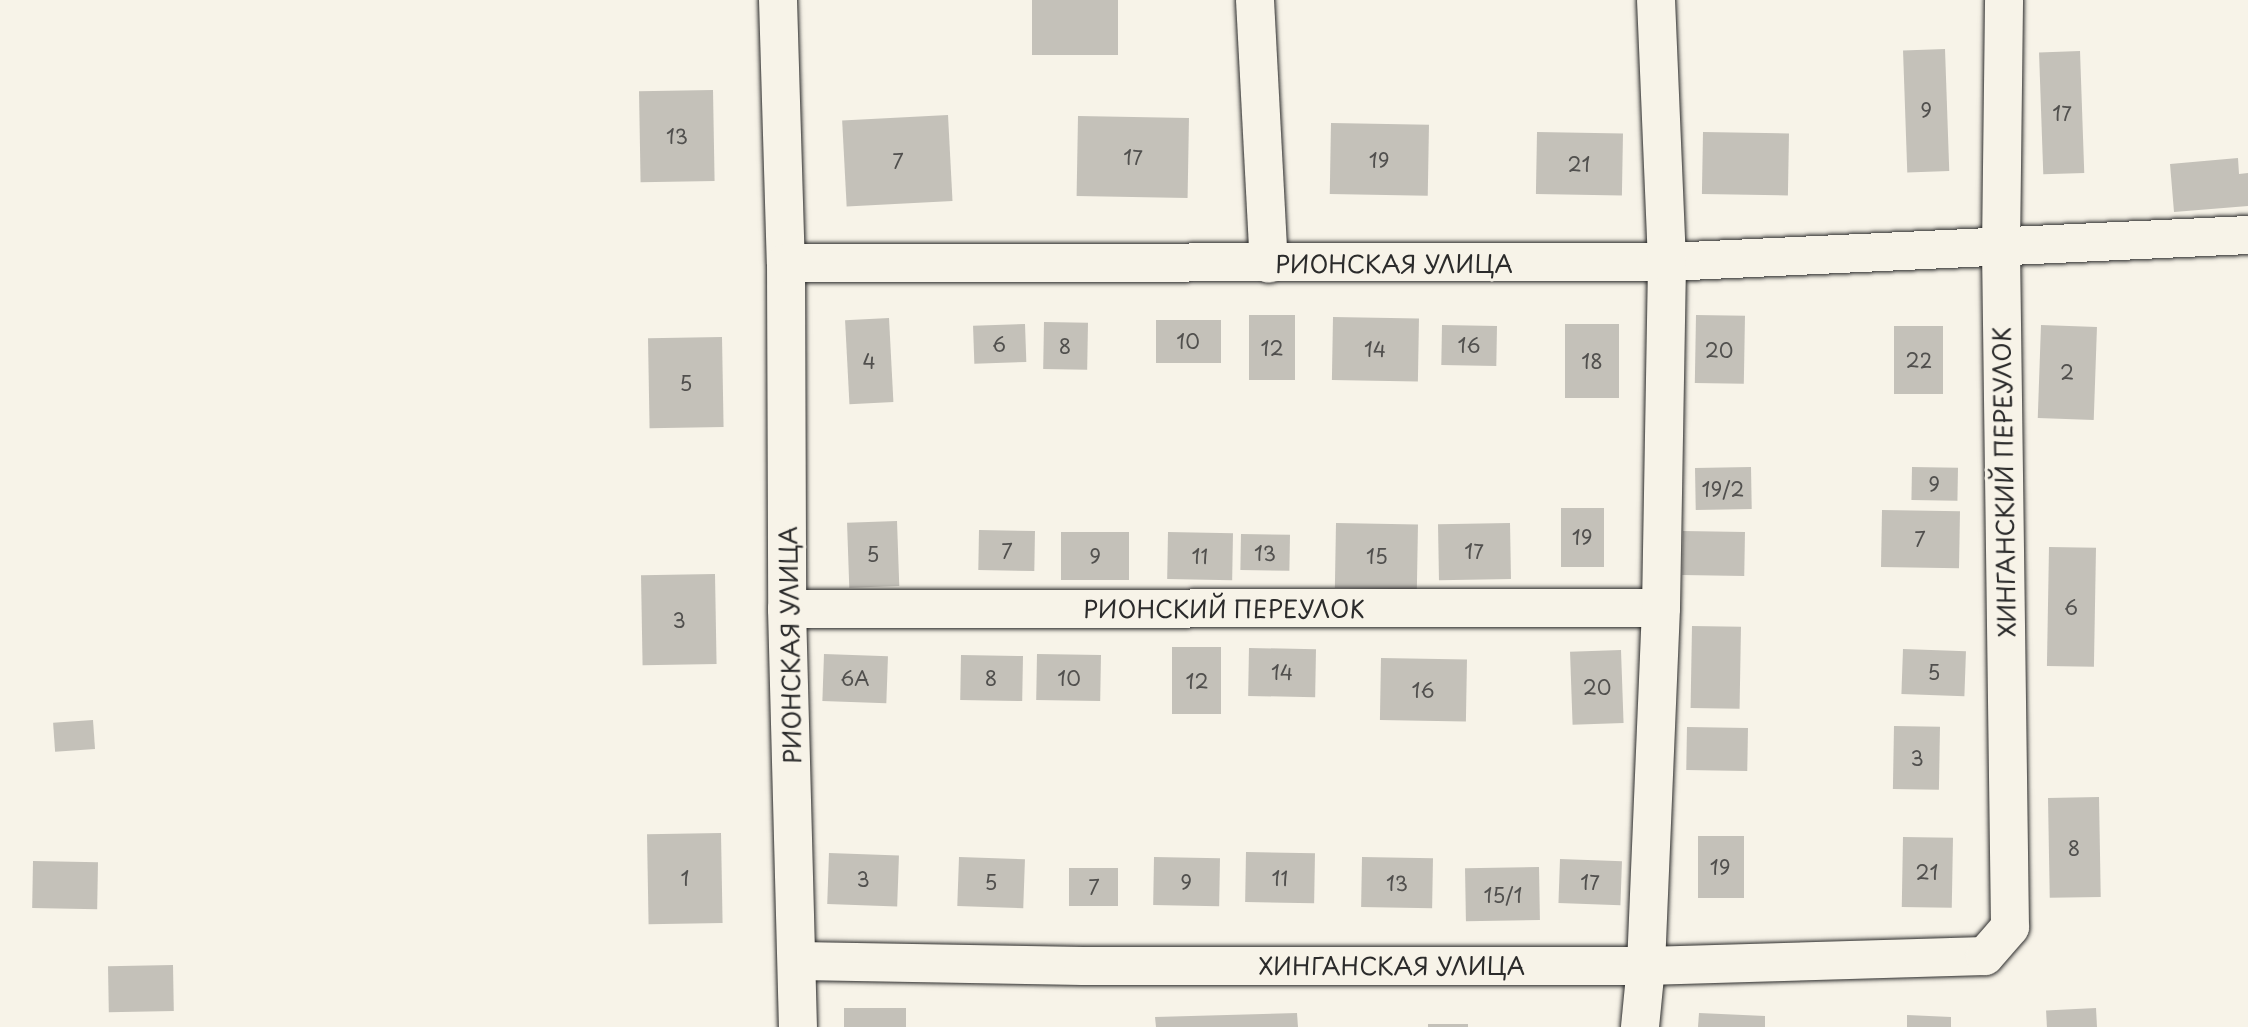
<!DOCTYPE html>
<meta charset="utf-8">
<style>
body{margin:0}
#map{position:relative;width:2248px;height:1027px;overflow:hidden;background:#f7f3e8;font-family:"Playpen Sans",sans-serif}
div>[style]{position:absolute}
.building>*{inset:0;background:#c4c1b9;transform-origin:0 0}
.roads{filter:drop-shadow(0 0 2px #2b2b2b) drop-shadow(0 0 2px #2b2b2b)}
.minor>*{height:38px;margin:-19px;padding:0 19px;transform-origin:19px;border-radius:19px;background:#f7f3e8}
span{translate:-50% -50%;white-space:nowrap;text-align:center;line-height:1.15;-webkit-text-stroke:6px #f7f3e8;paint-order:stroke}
.number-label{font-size:20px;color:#51504e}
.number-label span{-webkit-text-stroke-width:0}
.street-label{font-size:24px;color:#2b2b2b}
</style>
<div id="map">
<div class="building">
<i style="left:1032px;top:0;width:86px;height:55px"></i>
<i style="left:1945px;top:49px;width:122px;height:42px;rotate:88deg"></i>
<i style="left:2080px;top:51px;width:122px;height:41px;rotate:88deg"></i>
<i style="left:713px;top:90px;width:91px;height:74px;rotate:89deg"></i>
<i style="left:948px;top:115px;width:86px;height:106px;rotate:87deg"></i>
<i style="left:1078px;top:116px;width:111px;height:80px;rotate:1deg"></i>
<i style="left:1331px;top:123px;width:98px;height:71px;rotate:1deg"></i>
<i style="left:1537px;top:132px;width:86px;height:62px;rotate:1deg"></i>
<i style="left:1703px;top:132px;width:86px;height:62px;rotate:1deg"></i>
<i style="clip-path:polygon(2238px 158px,2239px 174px,2248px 173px,2248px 206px,2174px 212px,2170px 164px)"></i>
<i style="left:1249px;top:315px;width:46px;height:65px"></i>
<i style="left:1696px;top:315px;width:49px;height:68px;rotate:1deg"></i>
<i style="left:1333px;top:317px;width:86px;height:63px;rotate:1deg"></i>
<i style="left:889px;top:318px;width:84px;height:44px;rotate:87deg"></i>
<i style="left:1156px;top:320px;width:65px;height:43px"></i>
<i style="left:1044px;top:322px;width:44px;height:47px;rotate:1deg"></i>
<i style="left:1025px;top:324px;width:38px;height:52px;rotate:88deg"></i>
<i style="left:1565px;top:324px;width:54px;height:74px"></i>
<i style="left:1442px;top:325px;width:55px;height:40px;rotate:1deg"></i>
<i style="left:2041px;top:325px;width:56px;height:93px;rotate:2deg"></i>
<i style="left:1943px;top:326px;width:68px;height:49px;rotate:90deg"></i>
<i style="left:722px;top:337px;width:90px;height:74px;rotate:89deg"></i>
<i style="left:1751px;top:467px;width:42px;height:56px;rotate:89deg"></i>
<i style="left:1912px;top:467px;width:46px;height:33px;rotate:1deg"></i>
<i style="left:1561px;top:508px;width:43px;height:59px"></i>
<i style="left:1882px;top:510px;width:78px;height:57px;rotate:1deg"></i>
<i style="left:897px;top:521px;width:65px;height:50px;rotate:88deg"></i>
<i style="left:1336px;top:523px;width:82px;height:65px;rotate:1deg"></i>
<i style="left:1510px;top:523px;width:56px;height:72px;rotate:89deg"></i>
<i style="left:979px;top:530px;width:56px;height:40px;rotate:1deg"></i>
<i style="left:1683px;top:531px;width:62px;height:44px;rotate:1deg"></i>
<i style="left:1061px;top:532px;width:68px;height:48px"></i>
<i style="left:1168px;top:532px;width:65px;height:47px;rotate:1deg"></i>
<i style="left:1241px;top:534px;width:49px;height:36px;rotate:1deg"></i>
<i style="left:2049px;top:547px;width:47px;height:119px;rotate:1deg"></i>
<i style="left:715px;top:574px;width:90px;height:74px;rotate:89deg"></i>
<i style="left:1692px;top:626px;width:49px;height:82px;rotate:1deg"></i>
<i style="left:1221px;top:647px;width:67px;height:49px;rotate:90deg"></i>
<i style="left:1249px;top:648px;width:67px;height:48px;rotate:1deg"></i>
<i style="left:1903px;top:649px;width:63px;height:45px;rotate:2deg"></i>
<i style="left:1621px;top:650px;width:73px;height:51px;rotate:88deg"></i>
<i style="left:824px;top:654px;width:64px;height:47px;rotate:2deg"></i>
<i style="left:1037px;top:654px;width:64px;height:46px;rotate:1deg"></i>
<i style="left:961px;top:655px;width:62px;height:45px;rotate:1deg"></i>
<i style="left:1381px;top:658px;width:86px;height:62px;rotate:1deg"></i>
<i style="left:93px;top:720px;width:29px;height:40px;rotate:86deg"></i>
<i style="left:1894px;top:726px;width:46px;height:63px;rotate:1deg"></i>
<i style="left:1687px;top:727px;width:61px;height:43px;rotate:1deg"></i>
<i style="left:2099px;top:797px;width:100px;height:51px;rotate:89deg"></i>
<i style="left:721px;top:833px;width:90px;height:74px;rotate:89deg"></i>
<i style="left:1698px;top:836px;width:46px;height:62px"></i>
<i style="left:1903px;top:837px;width:50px;height:70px;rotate:1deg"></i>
<i style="left:1246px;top:852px;width:69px;height:50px;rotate:1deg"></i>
<i style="left:829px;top:853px;width:70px;height:51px;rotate:2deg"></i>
<i style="left:959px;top:857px;width:66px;height:49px;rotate:2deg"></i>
<i style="left:1154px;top:857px;width:66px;height:48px;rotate:1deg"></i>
<i style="left:1362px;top:857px;width:71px;height:50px;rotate:1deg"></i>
<i style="left:1560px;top:859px;width:62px;height:44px;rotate:2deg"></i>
<i style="left:33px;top:861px;width:65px;height:47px;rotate:1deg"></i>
<i style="left:1539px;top:867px;width:53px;height:74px;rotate:89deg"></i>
<i style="left:1069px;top:868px;width:49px;height:38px"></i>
<i style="left:173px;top:965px;width:46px;height:65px;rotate:89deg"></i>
<i style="left:844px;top:1008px;width:62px;height:19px"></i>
<i style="left:2096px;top:1008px;width:19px;height:50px;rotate:87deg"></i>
<i style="clip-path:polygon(1297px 1013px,1298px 1027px,1156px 1027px,1155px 1017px)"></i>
<i style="clip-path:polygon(1699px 1013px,1765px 1016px,1765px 1027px,1698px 1027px)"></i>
<i style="clip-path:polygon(1907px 1015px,1951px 1017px,1951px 1027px,1907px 1027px)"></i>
<i style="left:1428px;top:1024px;width:40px;height:3px"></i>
</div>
<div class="roads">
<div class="minor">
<i style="left:778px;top:0;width:263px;rotate:88.3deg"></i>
<i style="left:786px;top:263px;width:346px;rotate:89.8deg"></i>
<i style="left:787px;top:609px;width:418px;rotate:88.5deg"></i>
<i style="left:1255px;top:0;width:264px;rotate:87deg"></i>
<i style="left:786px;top:263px;width:881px;rotate:-0.07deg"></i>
<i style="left:1667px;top:262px;width:582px;rotate:-2.66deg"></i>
<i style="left:787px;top:609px;width:874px;rotate:-0.07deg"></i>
<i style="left:799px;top:961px;width:284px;rotate:1deg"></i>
<i style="left:1083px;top:966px;width:563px"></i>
<i style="left:1646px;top:966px;width:339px;rotate:-1.7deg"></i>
<i style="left:1985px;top:956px;width:38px;rotate:-49deg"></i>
<i style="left:2010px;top:927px;width:678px;rotate:-90.76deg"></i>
<i style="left:2001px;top:249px;width:249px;rotate:-89.3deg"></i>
<i style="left:1640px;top:1027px;width:61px;rotate:-84.4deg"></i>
<i style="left:1646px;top:966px;width:358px;rotate:-87.6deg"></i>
<i style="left:1661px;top:608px;width:346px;rotate:-89deg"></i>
<i style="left:1667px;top:262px;width:262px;rotate:-92.4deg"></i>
</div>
</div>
<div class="number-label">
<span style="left:1926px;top:110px">9</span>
<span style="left:2062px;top:113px">17</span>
<span style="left:677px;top:136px">13</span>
<span style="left:1133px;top:157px">17</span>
<span style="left:1379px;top:160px">19</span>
<span style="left:898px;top:161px">7</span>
<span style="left:1579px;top:164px">21</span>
<span style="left:1188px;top:341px">10</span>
<span style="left:999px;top:344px">6</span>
<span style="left:1469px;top:345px">16</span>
<span style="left:1065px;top:346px">8</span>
<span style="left:1272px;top:348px">12</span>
<span style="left:1375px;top:349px">14</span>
<span style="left:1719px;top:350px">20</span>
<span style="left:1919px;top:360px">22</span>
<span style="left:869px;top:361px">4</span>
<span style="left:1592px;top:361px">18</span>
<span style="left:2067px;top:372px">2</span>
<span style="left:686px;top:383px">5</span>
<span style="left:1934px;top:484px">9</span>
<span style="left:1723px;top:489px">19/2</span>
<span style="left:1582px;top:537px">19</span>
<span style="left:1920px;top:539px">7</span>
<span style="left:1007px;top:551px">7</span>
<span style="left:1474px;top:551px">17</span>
<span style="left:1265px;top:553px">13</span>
<span style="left:873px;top:554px">5</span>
<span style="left:1095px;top:556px">9</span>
<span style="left:1200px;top:556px">11</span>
<span style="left:1377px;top:556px">15</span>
<span style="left:2071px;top:607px">6</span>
<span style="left:679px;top:620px">3</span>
<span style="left:1282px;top:672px">14</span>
<span style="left:1934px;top:672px">5</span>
<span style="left:855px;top:678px">6А</span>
<span style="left:991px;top:678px">8</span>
<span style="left:1069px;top:678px">10</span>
<span style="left:1197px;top:681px">12</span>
<span style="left:1597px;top:687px">20</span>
<span style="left:1423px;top:690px">16</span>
<span style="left:1917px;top:758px">3</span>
<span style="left:2074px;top:848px">8</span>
<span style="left:1720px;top:867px">19</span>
<span style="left:1927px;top:872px">21</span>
<span style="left:685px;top:878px">1</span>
<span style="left:1280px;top:878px">11</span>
<span style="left:863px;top:879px">3</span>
<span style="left:991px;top:882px">5</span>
<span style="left:1186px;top:882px">9</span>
<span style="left:1590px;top:882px">17</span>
<span style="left:1397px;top:883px">13</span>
<span style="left:1094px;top:887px">7</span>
<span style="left:1503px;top:895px">15/1</span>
</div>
<div class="street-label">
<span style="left:1394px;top:264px">РИОНСКАЯ УЛИЦА</span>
<span style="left:2004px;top:482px;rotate:-91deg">ХИНГАНСКИЙ ПЕРЕУЛОК</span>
<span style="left:1224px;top:609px">РИОНСКИЙ ПЕРЕУЛОК</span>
<span style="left:790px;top:645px;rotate:-91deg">РИОНСКАЯ УЛИЦА</span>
<span style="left:1392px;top:966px">ХИНГАНСКАЯ УЛИЦА</span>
</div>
</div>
